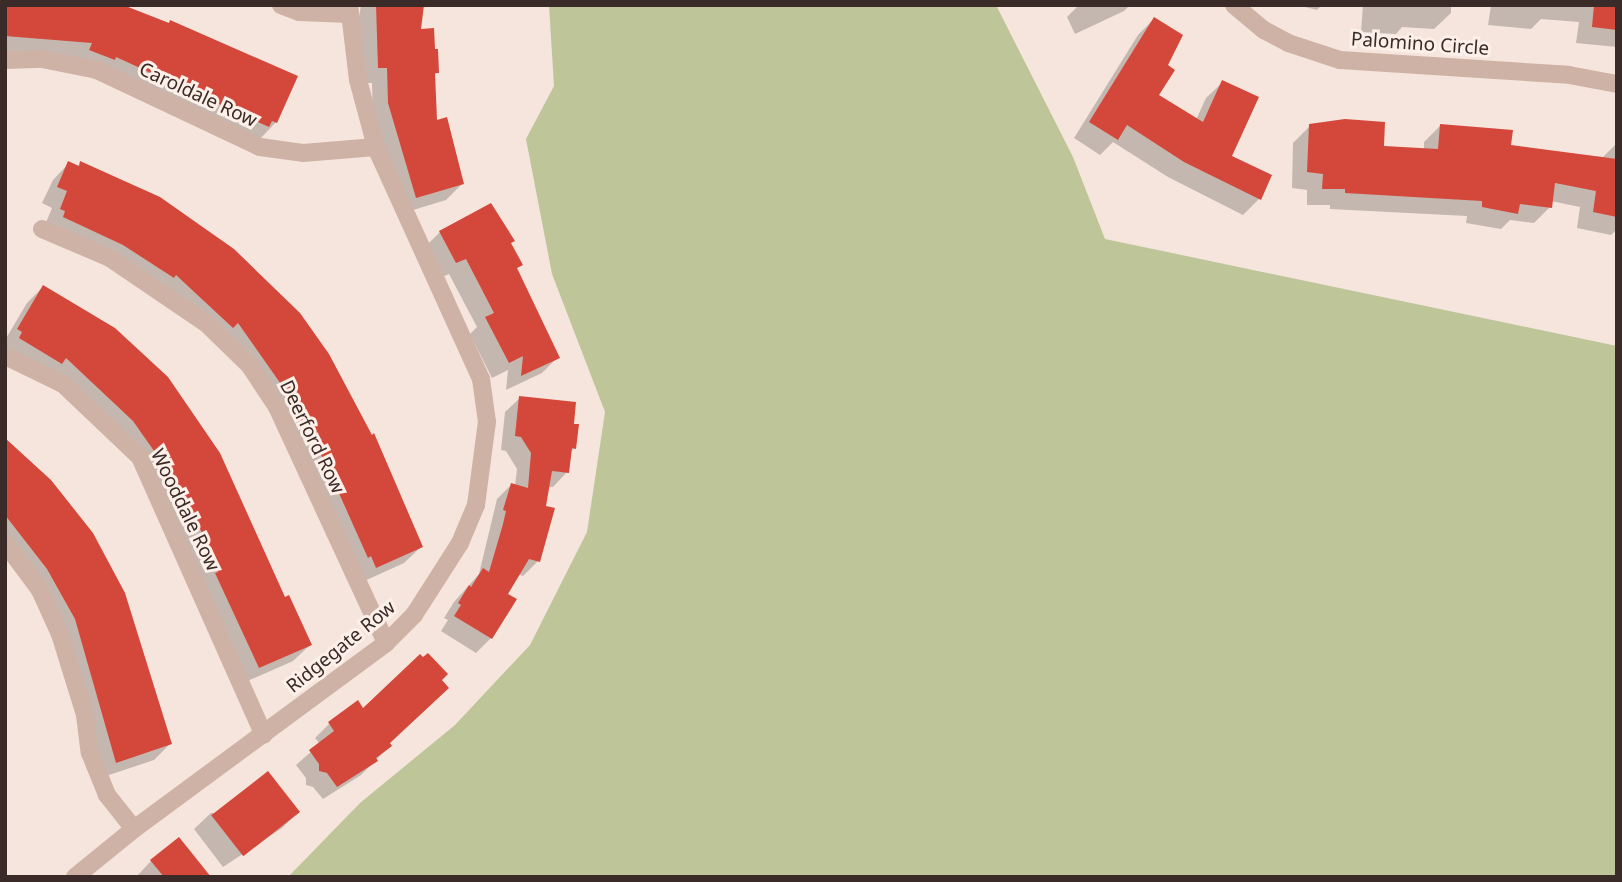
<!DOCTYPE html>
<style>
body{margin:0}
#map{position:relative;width:1622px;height:882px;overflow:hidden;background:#f5e5dc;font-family:"Noto Sans",sans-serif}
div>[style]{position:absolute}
.green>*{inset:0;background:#bec699}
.shadow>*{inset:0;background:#0003}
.building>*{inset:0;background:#d3483b;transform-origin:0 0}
.street>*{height:18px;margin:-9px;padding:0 9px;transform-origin:9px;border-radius:9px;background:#cfb2a6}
span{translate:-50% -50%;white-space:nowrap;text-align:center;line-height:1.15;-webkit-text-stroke:6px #fcf0e9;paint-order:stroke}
.street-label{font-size:19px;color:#3a2a28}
.frame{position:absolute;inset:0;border:7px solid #3a2a28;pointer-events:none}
</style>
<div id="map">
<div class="green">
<i style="clip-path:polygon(549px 5px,996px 5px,1073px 157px,1105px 239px,1617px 346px,1617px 877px,288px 877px,360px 803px,455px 725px,530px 645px,587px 532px,605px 412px,552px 274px,526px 139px,554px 86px)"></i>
</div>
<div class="shadow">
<i style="clip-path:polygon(5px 5px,296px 76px,276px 122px,260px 139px,99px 73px,5px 53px)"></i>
<i style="clip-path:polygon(361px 5px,422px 5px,419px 31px,437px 72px,434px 76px,435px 122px,462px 184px,446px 200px,400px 214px,373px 120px,372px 83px,362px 83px,358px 24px)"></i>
<i style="clip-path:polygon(1079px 5px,1130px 5px,1124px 11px,1075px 34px,1067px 17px)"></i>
<i style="clip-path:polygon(1297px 5px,1322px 5px,1317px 10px)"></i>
<i style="clip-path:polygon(1363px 5px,1451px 5px,1451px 13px,1434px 29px,1402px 27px,1396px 34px,1361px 32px)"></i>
<i style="clip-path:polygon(1480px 5px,1617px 5px,1617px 47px,1576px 43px,1579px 22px,1541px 19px,1531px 29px,1488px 25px,1491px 6px)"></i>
<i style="clip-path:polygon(1154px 19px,1165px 66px,1157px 95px,1196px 120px,1206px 98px,1223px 82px,1230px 157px,1259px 199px,1243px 215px,1168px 177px,1113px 142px,1100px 155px,1074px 138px,1138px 35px)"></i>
<i style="clip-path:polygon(1310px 126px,1382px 148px,1424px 150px,1424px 142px,1440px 126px,1509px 147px,1603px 157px,1617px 143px,1617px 229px,1611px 235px,1577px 228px,1580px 207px,1551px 201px,1550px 207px,1534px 223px,1510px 220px,1501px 229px,1466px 223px,1467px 216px,1330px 209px,1330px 205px,1307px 205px,1307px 190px,1292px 188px,1293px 143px)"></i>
<i style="clip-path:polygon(69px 163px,77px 167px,81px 163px,159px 199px,421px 547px,404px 563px,360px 583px,287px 431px,221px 338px,159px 290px,45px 225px,52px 208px,42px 203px,53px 180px)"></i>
<i style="clip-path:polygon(440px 232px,510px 243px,521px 264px,516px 269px,558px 357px,542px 373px,506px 390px,508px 370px,492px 378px,470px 334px,477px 327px,449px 274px,440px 278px,424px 248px)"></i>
<i style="clip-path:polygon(43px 287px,284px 599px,310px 645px,293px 661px,243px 683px,155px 492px,117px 437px,5px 347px,5px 340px,27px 303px)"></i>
<i style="clip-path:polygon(520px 398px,572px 425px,575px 448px,569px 453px,567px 472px,553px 487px,547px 487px,538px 561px,523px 576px,518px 574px,505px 595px,491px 638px,476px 653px,441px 631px,448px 620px,444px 618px,454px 602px,479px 574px,497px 499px,511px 485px,515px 486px,517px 469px,506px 451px,501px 450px,505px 412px)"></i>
<i style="clip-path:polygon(5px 441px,170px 744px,154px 760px,100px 778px,59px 635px,5px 551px)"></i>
<i style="clip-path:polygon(329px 724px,390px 746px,361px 775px,323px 799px,313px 787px,306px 785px,306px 778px,296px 765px,320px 744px,315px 738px)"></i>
<i style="clip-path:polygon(298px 812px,282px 828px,223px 867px,194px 829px,211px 813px)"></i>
<i style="clip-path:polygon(151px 861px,209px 877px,136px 877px)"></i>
</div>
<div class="building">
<i style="clip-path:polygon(5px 5px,123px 5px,169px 23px,170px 20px,298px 76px,277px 123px,272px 121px,269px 127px,116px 57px,115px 60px,89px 50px,92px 43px,5px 36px)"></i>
<i style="clip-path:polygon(376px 5px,424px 5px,421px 29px,434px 28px,435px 49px,438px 49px,439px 73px,435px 73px,437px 120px,447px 117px,464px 184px,416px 198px,388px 103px,387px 68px,378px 68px)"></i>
<i style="clip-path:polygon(1594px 5px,1617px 5px,1617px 30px,1592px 27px)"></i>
<i style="clip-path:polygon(1154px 17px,1183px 35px,1168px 65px,1175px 70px,1159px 95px,1203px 122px,1222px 80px,1259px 97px,1232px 156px,1272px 175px,1261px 200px,1184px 162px,1127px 125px,1118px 140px,1089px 122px)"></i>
<i style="clip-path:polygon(1345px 119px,1385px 122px,1384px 146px,1438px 149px,1440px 124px,1513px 130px,1511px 145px,1617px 159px,1617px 217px,1593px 212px,1596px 191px,1555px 183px,1552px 208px,1520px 204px,1518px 214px,1482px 207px,1482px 201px,1345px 193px,1345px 189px,1322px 189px,1323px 174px,1307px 172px,1309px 124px)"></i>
<i style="clip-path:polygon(68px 161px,79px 166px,80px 161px,160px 197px,234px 249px,300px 313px,329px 354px,372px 435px,374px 433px,423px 547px,376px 568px,371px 556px,368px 558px,325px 462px,299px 416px,302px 414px,238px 323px,233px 328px,176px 275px,174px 278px,123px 245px,63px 217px,65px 211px,60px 209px,67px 191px,57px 187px)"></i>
<i style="clip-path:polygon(491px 203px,515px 241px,511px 243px,523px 265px,517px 268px,560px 358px,521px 376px,523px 356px,509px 363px,485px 317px,494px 313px,466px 259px,456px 263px,439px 231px)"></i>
<i style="clip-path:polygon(43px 285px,115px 328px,168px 377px,220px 453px,285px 597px,289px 595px,312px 645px,259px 668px,215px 573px,218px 572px,214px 561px,194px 515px,190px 517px,171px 475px,133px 421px,66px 358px,62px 364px,19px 338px,22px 332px,17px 329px)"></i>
<i style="clip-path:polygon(519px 396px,576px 402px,574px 424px,579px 424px,576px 449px,572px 448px,569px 473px,552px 471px,546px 506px,555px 508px,540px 562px,529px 559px,508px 594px,517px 599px,492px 639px,454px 616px,461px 605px,458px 603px,469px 585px,471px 587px,483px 568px,489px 572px,503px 524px,506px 511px,503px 510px,511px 483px,528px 488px,531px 453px,521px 437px,515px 436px)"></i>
<i style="clip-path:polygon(5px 438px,51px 480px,93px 533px,125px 593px,172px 744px,116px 763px,75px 619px,47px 569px,5px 515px)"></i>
<i style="clip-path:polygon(428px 653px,448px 674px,442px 680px,449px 688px,390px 743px,392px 746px,376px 758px,378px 761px,337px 787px,327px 773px,319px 771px,319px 764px,309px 750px,334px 731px,328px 722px,358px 700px,363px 708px,420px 654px,423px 657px)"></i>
<i style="left:268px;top:771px;width:52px;height:72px;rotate:52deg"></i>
<i style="clip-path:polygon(179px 837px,211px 877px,164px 877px,150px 860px)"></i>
</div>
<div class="street">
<i style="left:281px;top:5px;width:19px;rotate:21deg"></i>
<i style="left:299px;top:12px;width:50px;rotate:2.3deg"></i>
<i style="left:1234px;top:5px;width:39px;rotate:40deg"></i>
<i style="left:1264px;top:30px;width:27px;rotate:28deg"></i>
<i style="left:1288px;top:43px;width:55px;rotate:18.1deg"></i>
<i style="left:1340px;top:60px;width:229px;rotate:3.7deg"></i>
<i style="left:1569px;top:75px;width:49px;rotate:10.6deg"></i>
<i style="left:5px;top:60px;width:37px;rotate:-2deg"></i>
<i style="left:42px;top:59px;width:56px;rotate:11.3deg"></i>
<i style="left:97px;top:70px;width:180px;rotate:25.3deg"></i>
<i style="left:260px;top:147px;width:43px;rotate:7.9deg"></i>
<i style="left:303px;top:153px;width:73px;rotate:-4.7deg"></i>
<i style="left:42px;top:229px;width:74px;rotate:23.1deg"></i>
<i style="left:110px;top:258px;width:117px;rotate:34.2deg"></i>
<i style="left:207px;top:324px;width:60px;rotate:44.3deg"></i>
<i style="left:250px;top:366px;width:49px;rotate:56.6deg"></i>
<i style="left:277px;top:407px;width:260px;rotate:65.2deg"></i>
<i style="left:5px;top:356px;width:64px;rotate:25.8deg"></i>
<i style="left:63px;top:384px;width:106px;rotate:43.5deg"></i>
<i style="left:140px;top:457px;width:304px;rotate:66deg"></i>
<i style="left:5px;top:543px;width:59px;rotate:53.3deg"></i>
<i style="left:40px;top:590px;width:48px;rotate:65.6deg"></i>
<i style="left:60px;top:634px;width:85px;rotate:72.8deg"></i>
<i style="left:85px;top:715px;width:38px;rotate:83deg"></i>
<i style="left:90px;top:753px;width:45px;rotate:68deg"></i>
<i style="left:107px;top:795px;width:43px;rotate:51.5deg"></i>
<i style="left:75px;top:877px;width:76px;rotate:-39.1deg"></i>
<i style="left:134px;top:829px;width:313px;rotate:-36.4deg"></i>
<i style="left:386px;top:643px;width:40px;rotate:-45deg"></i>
<i style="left:414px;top:615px;width:85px;rotate:-57.4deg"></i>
<i style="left:460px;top:543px;width:41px;rotate:-67.2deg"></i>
<i style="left:476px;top:505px;width:84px;rotate:-82.5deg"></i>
<i style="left:487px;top:422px;width:43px;rotate:-97.9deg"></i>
<i style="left:481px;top:379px;width:255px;rotate:-114.4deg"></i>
<i style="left:376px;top:147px;width:69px;rotate:-105deg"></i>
<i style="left:358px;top:80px;width:76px;rotate:-96.8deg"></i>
</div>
<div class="street-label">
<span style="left:1420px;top:44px;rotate:4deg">Palomino Circle</span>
<span style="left:198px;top:95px;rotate:25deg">Caroldale Row</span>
<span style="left:312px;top:437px;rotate:64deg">Deerford Row</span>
<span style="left:185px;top:510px;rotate:64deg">Wooddale Row</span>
<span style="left:341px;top:647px;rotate:-39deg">Ridgegate Row</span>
</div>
<div class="frame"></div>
</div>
